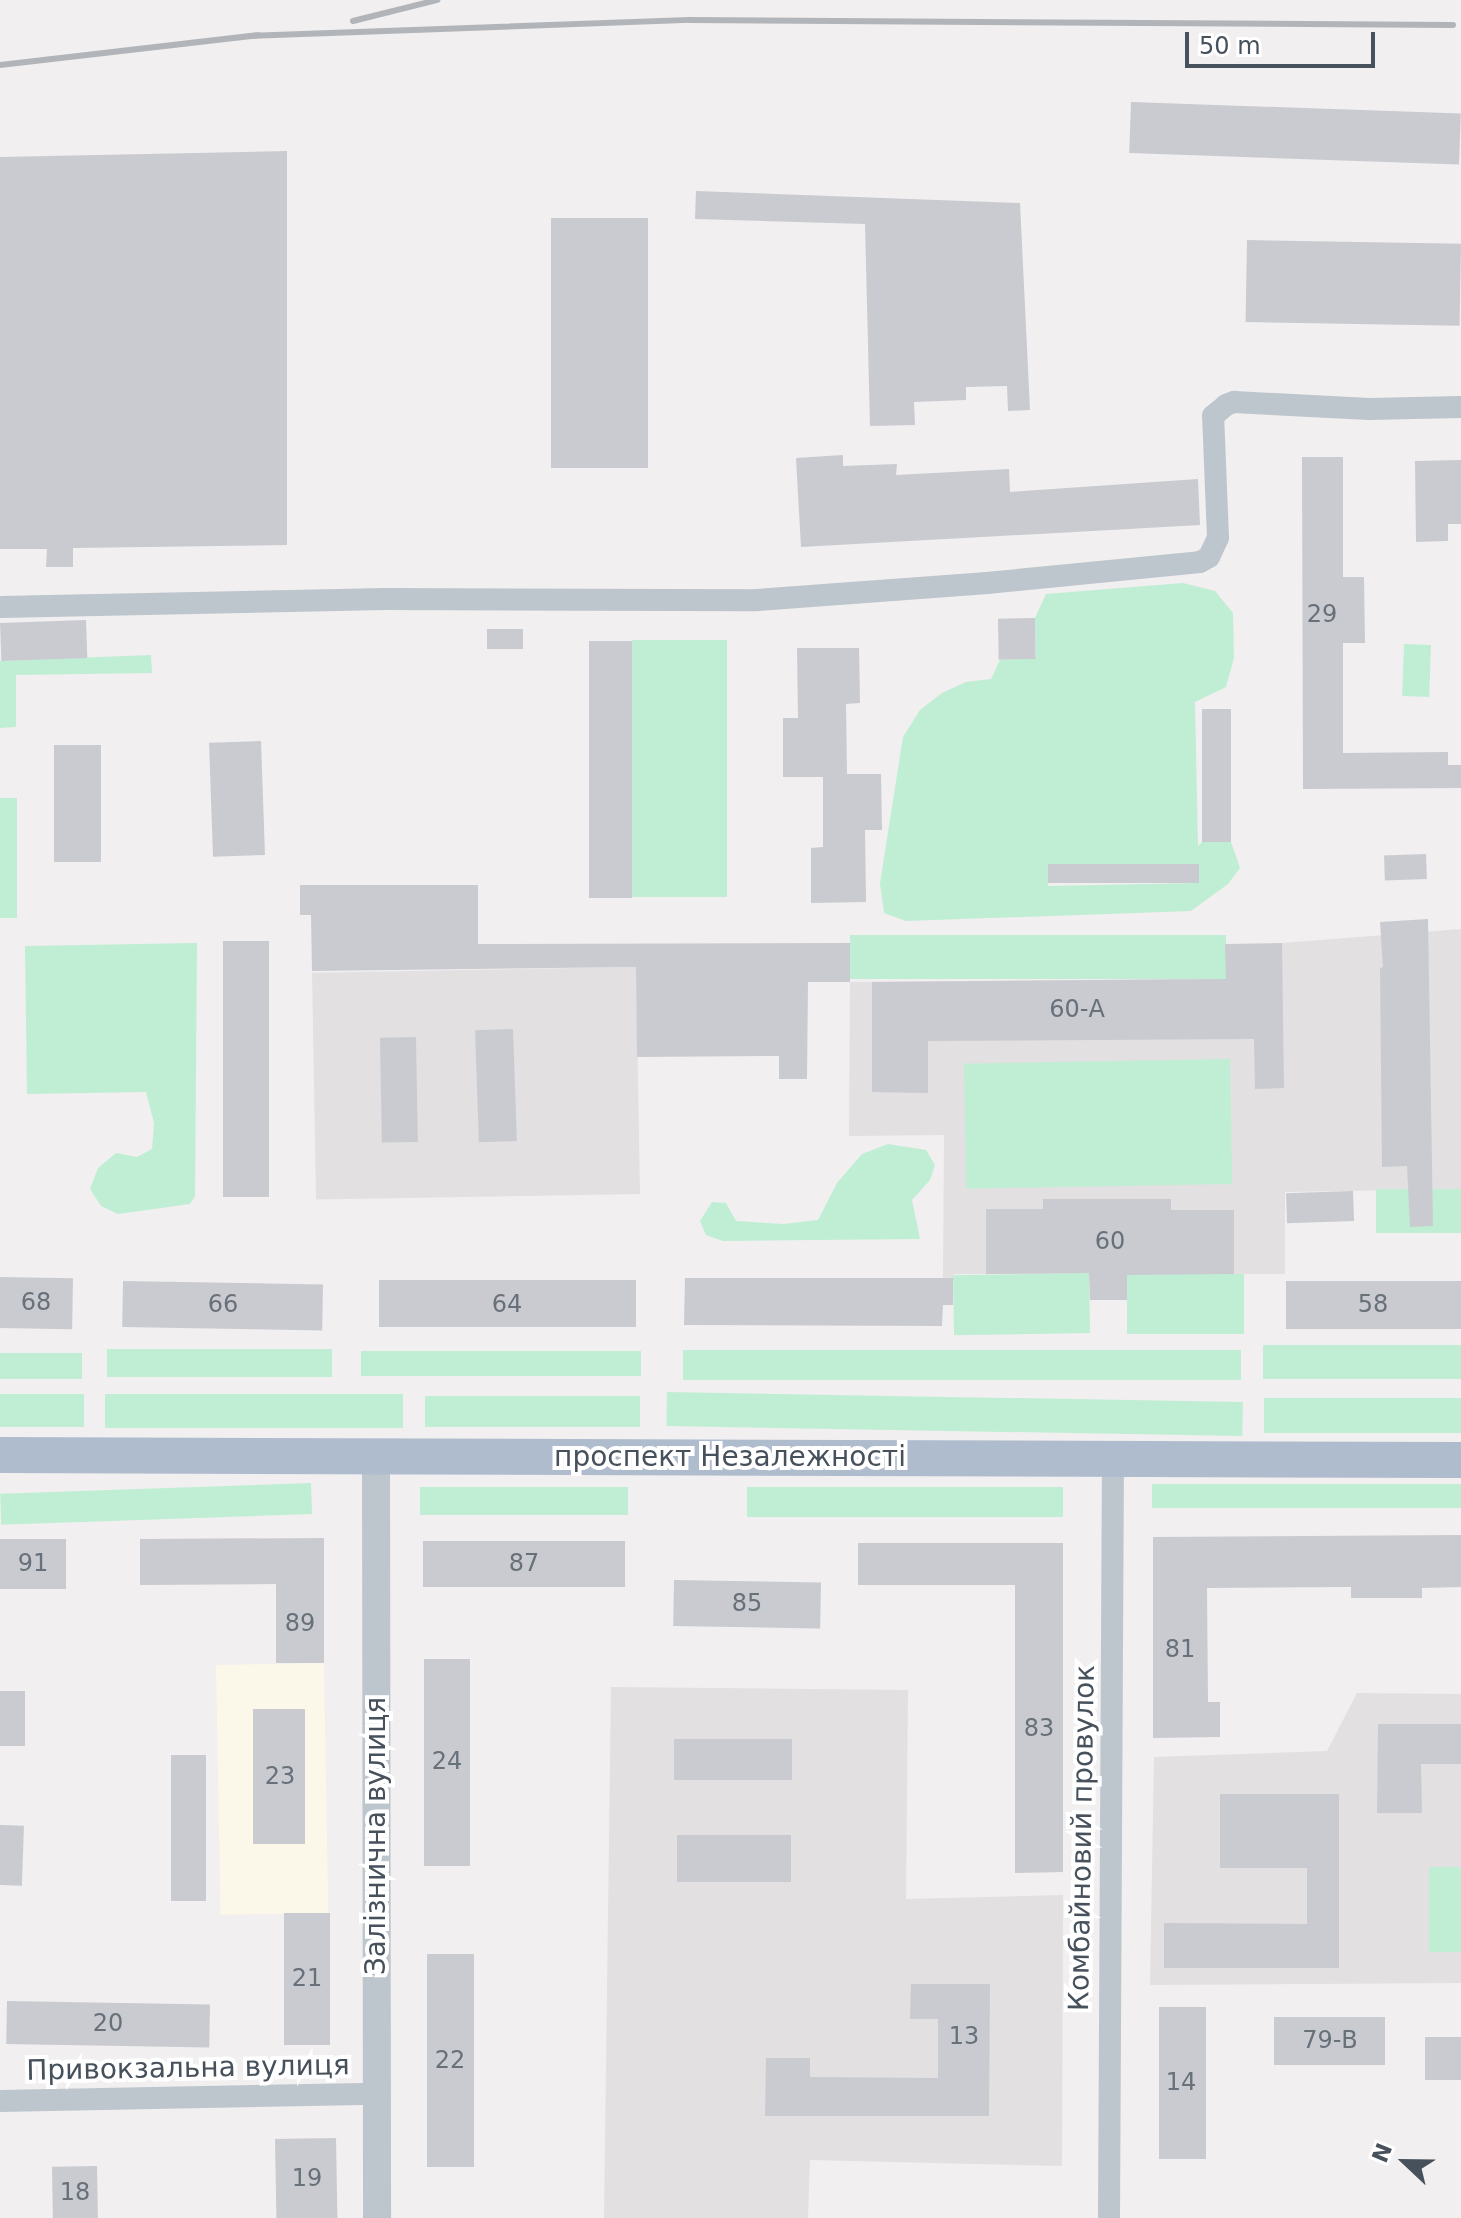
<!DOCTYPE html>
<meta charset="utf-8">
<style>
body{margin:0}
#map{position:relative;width:1461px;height:2218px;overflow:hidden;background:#f1efef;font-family:"DejaVu Sans",sans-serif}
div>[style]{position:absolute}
.commercial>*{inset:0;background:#fbf7e9;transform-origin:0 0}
.education>*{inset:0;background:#e2e0e1;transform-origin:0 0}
.green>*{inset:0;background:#bfeed4;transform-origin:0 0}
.building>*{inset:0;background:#c9cbd1;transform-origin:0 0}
.minor>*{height:22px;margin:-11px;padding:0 11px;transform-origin:11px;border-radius:11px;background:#bdc5cd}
.tertiary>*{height:28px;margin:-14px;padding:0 14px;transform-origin:14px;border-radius:14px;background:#bdc5cd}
.primary>*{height:36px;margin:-18px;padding:0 18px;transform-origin:18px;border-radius:18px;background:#afbccd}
.rail>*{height:6px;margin:-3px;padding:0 3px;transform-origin:3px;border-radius:3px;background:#b1b4b9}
span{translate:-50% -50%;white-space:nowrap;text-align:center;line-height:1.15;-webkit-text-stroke:8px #fff;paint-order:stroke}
.number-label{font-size:24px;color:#687079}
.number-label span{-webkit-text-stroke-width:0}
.street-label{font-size:28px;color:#47515c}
.north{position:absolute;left:1365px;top:2122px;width:80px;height:80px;-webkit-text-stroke:6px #fff;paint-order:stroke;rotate:292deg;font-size:22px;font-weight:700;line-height:32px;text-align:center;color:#47515c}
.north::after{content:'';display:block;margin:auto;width:28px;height:36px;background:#47515c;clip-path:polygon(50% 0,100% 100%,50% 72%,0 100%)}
.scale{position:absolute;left:1185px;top:32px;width:190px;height:36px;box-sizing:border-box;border:4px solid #47515c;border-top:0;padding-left:10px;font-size:24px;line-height:28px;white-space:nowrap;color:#47515c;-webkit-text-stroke:6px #fff;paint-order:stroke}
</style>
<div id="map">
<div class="commercial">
<i style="left:324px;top:1663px;width:250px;height:108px;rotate:89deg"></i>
</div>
<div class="education">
<i style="clip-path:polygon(1461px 929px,1461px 1189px,1285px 1192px,1285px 1274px,954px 1274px,953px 1278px,943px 1279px,944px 1135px,849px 1136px,850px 982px,1282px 978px,1282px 943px)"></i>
<i style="left:636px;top:967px;width:227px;height:324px;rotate:89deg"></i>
<i style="clip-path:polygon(611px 1687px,908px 1690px,906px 1899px,1063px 1895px,1062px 2166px,810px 2160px,808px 2218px,604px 2218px)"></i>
<i style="clip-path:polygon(1357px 1693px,1461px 1694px,1461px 1983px,1150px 1985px,1154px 1757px,1327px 1751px)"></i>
</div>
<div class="green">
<i style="clip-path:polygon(evenodd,1183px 583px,1215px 591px,1233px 613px,1234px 658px,1226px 687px,1195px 702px,1198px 846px,1202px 842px,1231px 842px,1240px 868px,1228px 884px,1191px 911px,906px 921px,884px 913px,880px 883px,903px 737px,920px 710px,942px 693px,966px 682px,991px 679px,1000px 660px,1036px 658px,1035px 618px,1046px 594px,1183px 583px,1198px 864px,1198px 883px,1048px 886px,1048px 867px,1198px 864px)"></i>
<i style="left:727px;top:640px;width:257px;height:95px;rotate:90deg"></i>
<i style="left:1404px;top:644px;width:27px;height:52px;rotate:2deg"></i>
<i style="clip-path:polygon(151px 655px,152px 673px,16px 675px,16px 727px,0 728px,0 661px)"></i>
<i style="left:0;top:798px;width:17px;height:120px"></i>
<i style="left:1226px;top:935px;width:44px;height:376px;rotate:90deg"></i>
<i style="clip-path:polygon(197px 943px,195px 1196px,190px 1204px,118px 1214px,101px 1206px,90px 1189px,98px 1168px,116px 1153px,137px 1157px,152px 1149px,154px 1123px,146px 1092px,27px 1094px,25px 946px)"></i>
<i style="left:1230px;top:1059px;width:125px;height:266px;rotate:89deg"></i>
<i style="clip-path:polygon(888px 1144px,926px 1150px,935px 1165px,930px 1180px,912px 1200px,920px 1239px,723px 1241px,706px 1235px,700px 1221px,712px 1202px,726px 1203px,736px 1221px,784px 1224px,818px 1220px,837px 1183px,862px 1154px)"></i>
<i style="left:1461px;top:1189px;width:44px;height:85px;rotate:90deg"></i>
<i style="left:1089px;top:1273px;width:60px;height:136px;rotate:89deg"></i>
<i style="left:1244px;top:1274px;width:60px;height:117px;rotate:90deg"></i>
<i style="left:1263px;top:1345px;width:198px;height:34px"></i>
<i style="left:332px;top:1349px;width:28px;height:225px;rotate:90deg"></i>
<i style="left:683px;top:1350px;width:558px;height:30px"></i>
<i style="left:361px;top:1351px;width:280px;height:25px"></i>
<i style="left:82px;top:1353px;width:26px;height:82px;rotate:90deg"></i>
<i style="left:667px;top:1392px;width:576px;height:34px;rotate:1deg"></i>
<i style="left:0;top:1394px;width:84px;height:33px"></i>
<i style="left:105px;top:1394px;width:298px;height:34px"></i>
<i style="left:425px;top:1396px;width:215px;height:31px"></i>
<i style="left:1264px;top:1398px;width:197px;height:35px"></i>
<i style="left:311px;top:1483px;width:31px;height:311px;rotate:88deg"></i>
<i style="left:1461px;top:1484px;width:24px;height:309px;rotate:90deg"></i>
<i style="left:420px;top:1487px;width:208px;height:28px"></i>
<i style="left:1063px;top:1487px;width:30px;height:316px;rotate:90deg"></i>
<i style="left:1429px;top:1867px;width:32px;height:85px"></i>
</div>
<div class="building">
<i style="left:1131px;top:102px;width:330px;height:51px;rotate:2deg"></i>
<i style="clip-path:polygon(287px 151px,287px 545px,73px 548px,73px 567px,46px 567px,47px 549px,0 549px,0 157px)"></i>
<i style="clip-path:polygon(696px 191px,1020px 203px,1030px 410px,1008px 411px,1007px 386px,966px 387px,966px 400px,914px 402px,915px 425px,870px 426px,865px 224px,695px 219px)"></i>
<i style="left:648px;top:218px;width:250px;height:97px;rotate:90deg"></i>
<i style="left:1247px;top:240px;width:214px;height:82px;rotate:1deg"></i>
<i style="clip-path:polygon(843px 455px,843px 466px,897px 464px,896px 475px,1009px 469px,1010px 492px,1198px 479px,1200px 525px,801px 547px,796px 458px)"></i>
<i style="clip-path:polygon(1302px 457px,1343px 457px,1343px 577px,1364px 577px,1365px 643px,1343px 643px,1343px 753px,1448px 752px,1448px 765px,1461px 765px,1461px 788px,1303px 789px)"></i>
<i style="clip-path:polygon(1461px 460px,1461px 524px,1448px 524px,1448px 541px,1416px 542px,1415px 461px)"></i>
<i style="left:1035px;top:618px;width:41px;height:37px;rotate:89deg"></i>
<i style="left:86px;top:620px;width:38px;height:86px;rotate:88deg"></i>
<i style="left:523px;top:629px;width:20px;height:36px;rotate:90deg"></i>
<i style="left:589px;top:641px;width:43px;height:257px"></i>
<i style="clip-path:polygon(797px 648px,859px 648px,860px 703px,846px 704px,847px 774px,881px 774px,882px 830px,865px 830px,866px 902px,811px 903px,811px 848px,823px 847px,823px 777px,783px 777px,783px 718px,798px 718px)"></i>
<i style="left:1202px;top:709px;width:29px;height:133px"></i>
<i style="left:261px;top:741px;width:114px;height:52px;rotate:88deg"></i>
<i style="left:54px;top:745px;width:47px;height:117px"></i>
<i style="left:1426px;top:854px;width:25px;height:42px;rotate:88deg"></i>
<i style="left:1199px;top:864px;width:19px;height:151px;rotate:90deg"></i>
<i style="clip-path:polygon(300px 885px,478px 885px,478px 944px,850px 943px,850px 982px,808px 982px,807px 1079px,779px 1079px,779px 1056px,637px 1057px,636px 967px,312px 971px,311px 915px,300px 915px)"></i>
<i style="clip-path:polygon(1428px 919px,1433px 1226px,1410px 1227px,1407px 1166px,1382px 1167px,1380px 968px,1383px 967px,1380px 922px)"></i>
<i style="left:223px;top:941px;width:46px;height:256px"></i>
<i style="clip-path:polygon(1282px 943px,1284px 1088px,1255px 1089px,1254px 1039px,928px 1041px,928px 1093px,872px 1092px,872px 982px,1226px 979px,1225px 944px)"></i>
<i style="left:513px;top:1029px;width:112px;height:38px;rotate:88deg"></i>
<i style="left:416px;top:1037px;width:105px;height:36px;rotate:89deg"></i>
<i style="left:1353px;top:1191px;width:30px;height:67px;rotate:88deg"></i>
<i style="clip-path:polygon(1043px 1199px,1171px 1199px,1171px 1210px,1234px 1210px,1234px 1274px,1127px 1275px,1127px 1300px,1090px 1300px,1089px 1273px,986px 1274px,986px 1209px,1043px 1209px)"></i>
<i style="left:0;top:1277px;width:73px;height:51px;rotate:1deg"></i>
<i style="clip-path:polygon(685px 1278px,953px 1278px,953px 1305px,943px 1305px,942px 1326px,684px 1325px)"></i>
<i style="left:636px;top:1280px;width:47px;height:257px;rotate:90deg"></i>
<i style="left:123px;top:1281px;width:200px;height:46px;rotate:1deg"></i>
<i style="left:1286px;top:1281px;width:175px;height:48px"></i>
<i style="clip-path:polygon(1461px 1535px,1461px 1587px,1422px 1588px,1422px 1598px,1351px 1598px,1351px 1587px,1207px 1588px,1208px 1702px,1220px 1702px,1220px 1737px,1153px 1738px,1153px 1537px)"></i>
<i style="clip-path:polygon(324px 1538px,324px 1663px,276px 1663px,276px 1584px,140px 1585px,140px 1539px)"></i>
<i style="left:0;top:1539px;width:66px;height:50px"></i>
<i style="left:423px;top:1541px;width:202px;height:46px"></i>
<i style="clip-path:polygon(858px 1543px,1063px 1543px,1063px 1872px,1015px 1873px,1015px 1585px,858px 1585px)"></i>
<i style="left:674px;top:1580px;width:147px;height:46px;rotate:1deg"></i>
<i style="left:424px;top:1659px;width:46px;height:207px"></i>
<i style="left:0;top:1691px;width:25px;height:55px"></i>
<i style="left:305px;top:1709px;width:135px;height:52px;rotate:90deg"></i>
<i style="clip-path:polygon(1378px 1724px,1461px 1724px,1461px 1764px,1421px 1764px,1422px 1813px,1377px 1813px)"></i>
<i style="left:792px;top:1739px;width:41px;height:118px;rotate:90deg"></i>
<i style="left:206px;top:1755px;width:146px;height:35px;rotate:90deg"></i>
<i style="clip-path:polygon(1220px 1794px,1339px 1794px,1339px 1968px,1164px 1968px,1164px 1923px,1307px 1924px,1307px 1868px,1220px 1868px)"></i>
<i style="left:0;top:1825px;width:24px;height:60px;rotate:2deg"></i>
<i style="left:791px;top:1835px;width:47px;height:114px;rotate:90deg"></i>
<i style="left:284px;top:1913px;width:46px;height:132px"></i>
<i style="left:427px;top:1954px;width:47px;height:213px"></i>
<i style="clip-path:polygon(911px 1984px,990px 1984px,989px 2116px,765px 2116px,766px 2058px,810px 2058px,810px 2077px,938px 2078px,938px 2019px,910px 2019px)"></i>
<i style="left:7px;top:2001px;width:203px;height:43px;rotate:1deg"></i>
<i style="left:1159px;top:2007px;width:47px;height:152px"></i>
<i style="left:1385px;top:2017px;width:48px;height:111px;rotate:90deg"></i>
<i style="left:1425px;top:2037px;width:36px;height:43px"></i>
<i style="left:336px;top:2138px;width:80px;height:61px;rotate:89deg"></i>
<i style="left:97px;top:2166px;width:52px;height:45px;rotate:89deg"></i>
</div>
<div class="minor">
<i style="left:0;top:607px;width:385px;rotate:-1.2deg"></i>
<i style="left:385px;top:599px;width:372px;rotate:0.2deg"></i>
<i style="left:757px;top:600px;width:231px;rotate:-4.2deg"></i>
<i style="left:987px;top:583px;width:214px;rotate:-5.6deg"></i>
<i style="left:1200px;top:562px;width:10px;rotate:-29deg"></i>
<i style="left:1209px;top:557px;width:21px;rotate:-65deg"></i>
<i style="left:1218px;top:538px;width:122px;rotate:-92.3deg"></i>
<i style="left:1213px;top:416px;width:17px;rotate:-40deg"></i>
<i style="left:1226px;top:405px;width:9px;rotate:-21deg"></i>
<i style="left:1234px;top:402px;width:135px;rotate:3deg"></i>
<i style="left:1369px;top:409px;width:92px;rotate:-1.2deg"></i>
<i style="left:0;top:2101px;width:376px;rotate:-1.1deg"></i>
<i style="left:1109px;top:2218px;width:759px;rotate:-89.7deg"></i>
</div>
<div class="tertiary">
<i style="left:376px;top:1455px;width:763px;rotate:89.92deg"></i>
</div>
<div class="primary">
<i style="left:0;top:1455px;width:1461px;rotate:0.2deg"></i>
</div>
<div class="rail">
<i style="left:353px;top:21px;width:87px;rotate:-14deg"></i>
<i style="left:250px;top:36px;width:440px;rotate:-2.1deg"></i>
<i style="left:690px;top:20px;width:763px;rotate:0.38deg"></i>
<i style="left:0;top:65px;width:260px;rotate:-6.6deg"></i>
</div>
<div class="number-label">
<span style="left:1322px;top:615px">29</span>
<span style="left:1077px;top:1010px">60-А</span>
<span style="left:1110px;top:1242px">60</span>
<span style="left:36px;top:1303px">68</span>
<span style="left:223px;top:1305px">66</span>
<span style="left:507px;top:1305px">64</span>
<span style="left:1373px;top:1305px">58</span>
<span style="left:33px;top:1564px">91</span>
<span style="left:524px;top:1564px">87</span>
<span style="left:747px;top:1604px">85</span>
<span style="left:300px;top:1624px">89</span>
<span style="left:1180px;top:1650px">81</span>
<span style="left:1039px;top:1729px">83</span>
<span style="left:447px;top:1762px">24</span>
<span style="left:280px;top:1777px">23</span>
<span style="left:307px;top:1979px">21</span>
<span style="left:108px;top:2024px">20</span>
<span style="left:964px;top:2037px">13</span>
<span style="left:1330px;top:2041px">79-В</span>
<span style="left:450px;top:2061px">22</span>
<span style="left:1181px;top:2083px">14</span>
<span style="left:307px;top:2179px">19</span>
<span style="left:75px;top:2193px">18</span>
</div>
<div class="street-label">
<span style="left:730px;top:1457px">проспект Незалежності</span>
<span style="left:376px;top:1836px;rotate:-90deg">Залізнична вулиця</span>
<span style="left:1082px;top:1838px;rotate:-89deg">Комбайновий провулок</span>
<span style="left:188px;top:2068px;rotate:-1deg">Привокзальна вулиця</span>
</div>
<div class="north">N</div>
<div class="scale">50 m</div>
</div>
